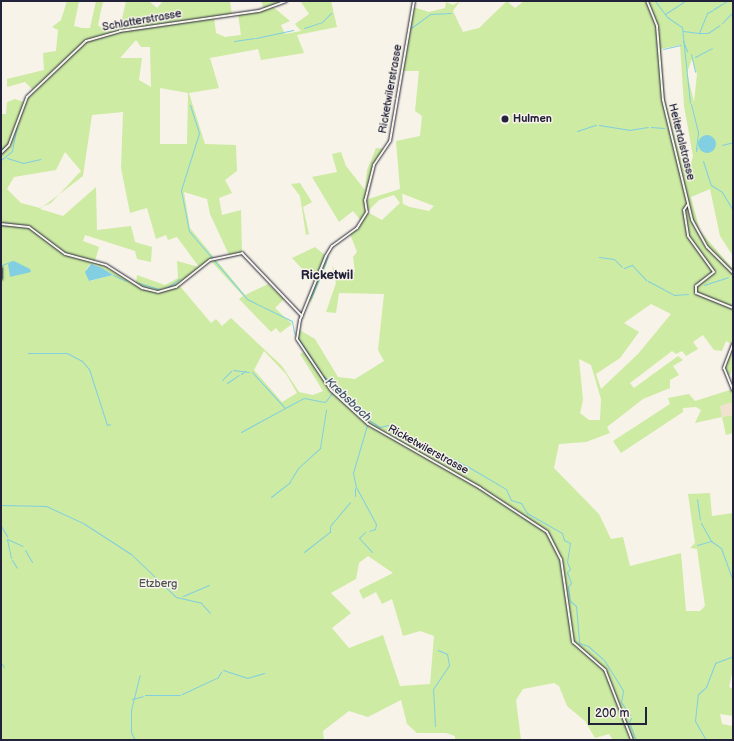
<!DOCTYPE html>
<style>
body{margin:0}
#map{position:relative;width:734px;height:741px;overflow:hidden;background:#f7f3e8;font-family:"Balsamiq Sans",sans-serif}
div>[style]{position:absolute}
.built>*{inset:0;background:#f1e1cf}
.green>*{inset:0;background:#cdeba2}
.water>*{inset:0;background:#81cfe0}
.round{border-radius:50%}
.stream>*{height:1px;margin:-0.5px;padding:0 0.5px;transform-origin:0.5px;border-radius:0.5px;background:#81cfe0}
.roads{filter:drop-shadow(0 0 1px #22223b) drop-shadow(0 0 1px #22223b)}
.secondary>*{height:2px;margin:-1px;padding:0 1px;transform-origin:1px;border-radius:1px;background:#f7f3e8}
.dots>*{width:11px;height:11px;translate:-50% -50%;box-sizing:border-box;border:2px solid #f7f3e8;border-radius:50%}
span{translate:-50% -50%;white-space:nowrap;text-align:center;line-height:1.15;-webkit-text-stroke:3px #f7f3e8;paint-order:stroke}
.street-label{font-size:11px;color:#22223b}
.poi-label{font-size:11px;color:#22223b;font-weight:700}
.left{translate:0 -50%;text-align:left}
.park-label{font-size:11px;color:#4d5455}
.water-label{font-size:12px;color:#3e566d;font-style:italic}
.quarter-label{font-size:13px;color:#22223b;font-weight:700}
.frame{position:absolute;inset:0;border:2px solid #22223b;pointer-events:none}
.scale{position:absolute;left:588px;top:707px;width:59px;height:18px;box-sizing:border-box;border:2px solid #22223b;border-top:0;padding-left:5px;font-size:12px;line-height:14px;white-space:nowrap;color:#22223b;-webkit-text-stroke:3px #f7f3e8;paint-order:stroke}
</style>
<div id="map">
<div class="built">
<i style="clip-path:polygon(733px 402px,733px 415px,722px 417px,720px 406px)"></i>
</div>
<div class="green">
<i style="clip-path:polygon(evenodd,67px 1px,79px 1px,74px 26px,82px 28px,90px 28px,96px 1px,103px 1px,98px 25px,106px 32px,120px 28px,126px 1px,149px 1px,157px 8px,163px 1px,230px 1px,232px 15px,214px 17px,216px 33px,225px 37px,241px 35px,238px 14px,264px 9px,261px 1px,283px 2px,272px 6px,290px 21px,281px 25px,285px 34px,301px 31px,295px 24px,309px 14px,301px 2px,295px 1px,331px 1px,337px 27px,297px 35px,304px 53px,261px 60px,258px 49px,210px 58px,219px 88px,189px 93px,205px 144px,236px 145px,237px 171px,225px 180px,232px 193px,219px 198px,222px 215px,241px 210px,242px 253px,229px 255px,210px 214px,207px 199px,184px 192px,190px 228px,245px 295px,268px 284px,284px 299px,275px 308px,292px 324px,280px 333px,276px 328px,271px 332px,239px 299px,243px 296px,211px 261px,179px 285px,211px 323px,216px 319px,222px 326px,231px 318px,282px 366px,299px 392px,313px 395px,323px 391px,300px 354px,304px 352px,297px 336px,298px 329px,315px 339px,338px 377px,355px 379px,384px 361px,378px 350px,384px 294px,339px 293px,336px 313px,326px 312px,336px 283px,332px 265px,338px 278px,355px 272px,353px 257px,357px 252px,350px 234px,362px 222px,353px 211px,339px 222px,312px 177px,337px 172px,332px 154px,341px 152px,346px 166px,365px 190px,367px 170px,376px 148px,385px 149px,374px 165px,365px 200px,400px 189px,396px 141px,420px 136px,422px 116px,415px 111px,419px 71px,403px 71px,413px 7px,429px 12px,445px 8px,446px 2px,453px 5px,460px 1px,453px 11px,463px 32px,479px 28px,507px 1px,515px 8px,524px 1px,733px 1px,733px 256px,720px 236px,710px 189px,691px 197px,700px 231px,733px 269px,733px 365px,731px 374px,728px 375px,724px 368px,733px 345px,726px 341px,722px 351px,714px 350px,703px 335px,693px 342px,698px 349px,686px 356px,682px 351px,676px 354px,672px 351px,630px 383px,634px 388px,678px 356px,683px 360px,673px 366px,679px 375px,670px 380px,670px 388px,643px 399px,607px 427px,610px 433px,586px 442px,559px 444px,554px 468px,599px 514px,611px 539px,623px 537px,630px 566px,681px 553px,686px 611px,700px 611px,705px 606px,697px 549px,690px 548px,695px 543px,688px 494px,710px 493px,712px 516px,733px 513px,733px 669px,729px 687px,733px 689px,733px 716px,720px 714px,722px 724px,732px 726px,733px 740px,613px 740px,609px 734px,595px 738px,585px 721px,567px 706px,559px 686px,554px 683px,523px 689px,516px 700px,521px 740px,455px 740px,455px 736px,446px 733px,417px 733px,407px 724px,401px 700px,368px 717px,349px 711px,323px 731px,324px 740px,1px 740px,1px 114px,6px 114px,7px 102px,15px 99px,24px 102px,33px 90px,25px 82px,7px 87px,7px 79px,44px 70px,43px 53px,56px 51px,58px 30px,52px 27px,61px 20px,67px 1px,136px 40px,141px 47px,150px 47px,151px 87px,139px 80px,142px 58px,120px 58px,136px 40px,67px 1px,680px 45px,684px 106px,693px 156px,690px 167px,684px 170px,665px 100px,661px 49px,680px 45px,67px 1px,692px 59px,697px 74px,694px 102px,687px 73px,692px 59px,67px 1px,160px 88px,188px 93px,187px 144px,160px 144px,160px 88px,67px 1px,123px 112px,121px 168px,130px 213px,147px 208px,156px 239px,166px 235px,168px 240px,177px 237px,199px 267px,177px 261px,178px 278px,165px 285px,137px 275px,136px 284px,95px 261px,99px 247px,83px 241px,85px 235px,135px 251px,137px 259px,151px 262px,152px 247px,135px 242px,131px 226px,97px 230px,96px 187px,63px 216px,40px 209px,83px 176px,92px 115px,123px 112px,67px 1px,65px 152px,81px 171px,51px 203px,40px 208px,21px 203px,7px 189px,14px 177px,56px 170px,65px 152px,67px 1px,402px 194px,403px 194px,434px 206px,429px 211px,410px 207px,403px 204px,402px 194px,67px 1px,394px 195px,400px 203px,382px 220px,367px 212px,379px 200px,394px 195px,67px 1px,90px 264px,96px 265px,113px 275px,90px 281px,86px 270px,90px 264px,67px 1px,651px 304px,671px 314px,638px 354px,601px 389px,596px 374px,620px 358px,639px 332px,624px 323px,651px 304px,67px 1px,264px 351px,286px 374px,297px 393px,282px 402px,254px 370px,264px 351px,67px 1px,579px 359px,591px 365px,601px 399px,600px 420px,589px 420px,580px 413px,583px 400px,579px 359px,67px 1px,368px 556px,393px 573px,359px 590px,363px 599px,376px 592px,382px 604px,392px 599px,403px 636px,420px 631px,434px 636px,430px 684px,400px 686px,383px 635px,349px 648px,332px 628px,351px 613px,331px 593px,356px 579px,359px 563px,368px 556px)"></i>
<i style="clip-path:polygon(300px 183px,312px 202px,303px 207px,309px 234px,306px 235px,300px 196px,291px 184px)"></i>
<i style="clip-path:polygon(315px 247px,326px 256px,327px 263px,311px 302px,308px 300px,315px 283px,292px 258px)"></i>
<i style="clip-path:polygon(733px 389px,733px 402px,720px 406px,722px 417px,733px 415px,733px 433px,726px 435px,722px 417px,695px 423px,701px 410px,696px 407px,683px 408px,683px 412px,621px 453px,613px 441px,670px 404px,668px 398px,689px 394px,695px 401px)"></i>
</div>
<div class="water">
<i class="round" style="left:698px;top:135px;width:18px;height:18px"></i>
<i style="clip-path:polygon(14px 261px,30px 269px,31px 272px,10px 277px,8px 264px)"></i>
<i style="clip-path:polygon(91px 264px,102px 268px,113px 275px,89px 281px,85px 272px)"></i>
</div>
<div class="stream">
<i style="left:655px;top:1px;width:20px;rotate:53deg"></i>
<i style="left:667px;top:17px;width:18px;rotate:34deg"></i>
<i style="left:682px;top:27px;width:76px;rotate:84deg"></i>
<i style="left:714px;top:9px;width:15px;rotate:-32deg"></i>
<i style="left:665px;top:14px;width:24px;rotate:-33deg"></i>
<i style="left:722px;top:23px;width:16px;rotate:-45deg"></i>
<i style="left:304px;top:28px;width:19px;rotate:-18deg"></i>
<i style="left:322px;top:22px;width:13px;rotate:-45deg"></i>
<i style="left:411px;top:28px;width:24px;rotate:-36deg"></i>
<i style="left:430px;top:14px;width:21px;rotate:-3deg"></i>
<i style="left:683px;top:31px;width:16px;rotate:7deg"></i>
<i style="left:699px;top:33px;width:22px;rotate:-68deg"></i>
<i style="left:707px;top:13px;width:7px;rotate:-27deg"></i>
<i style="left:699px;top:33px;width:9px"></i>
<i style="left:708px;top:33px;width:14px;rotate:-34deg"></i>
<i style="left:256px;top:38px;width:38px;rotate:-12deg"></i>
<i style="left:234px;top:41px;width:21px;rotate:-8deg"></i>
<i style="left:683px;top:41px;width:11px;rotate:68deg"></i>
<i style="left:663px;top:49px;width:18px;rotate:-13deg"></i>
<i style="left:691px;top:54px;width:18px;rotate:77deg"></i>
<i style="left:695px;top:57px;width:19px;rotate:-28deg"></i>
<i style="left:691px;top:104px;width:30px;rotate:76deg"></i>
<i style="left:698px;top:133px;width:16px;rotate:97deg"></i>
<i style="left:190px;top:105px;width:29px;rotate:72deg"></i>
<i style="left:199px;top:133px;width:60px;rotate:107.5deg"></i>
<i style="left:181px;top:190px;width:42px;rotate:79deg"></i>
<i style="left:189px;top:231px;width:89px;rotate:49.5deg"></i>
<i style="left:247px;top:299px;width:50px;rotate:26.1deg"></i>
<i style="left:292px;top:321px;width:11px;rotate:80deg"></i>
<i style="left:294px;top:332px;width:49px;rotate:56.6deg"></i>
<i style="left:599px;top:125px;width:30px;rotate:9deg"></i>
<i style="left:629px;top:130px;width:19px;rotate:-9deg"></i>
<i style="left:651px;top:127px;width:13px;rotate:4deg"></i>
<i style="left:577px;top:131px;width:20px;rotate:-18deg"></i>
<i style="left:722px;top:145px;width:11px;rotate:-15deg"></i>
<i style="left:696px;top:151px;width:3px;rotate:-72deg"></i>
<i style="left:7px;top:158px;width:17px;rotate:17deg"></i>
<i style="left:23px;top:163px;width:18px;rotate:-13deg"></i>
<i style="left:1px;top:160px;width:14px;rotate:-39deg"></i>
<i style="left:12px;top:151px;width:25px;rotate:-79deg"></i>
<i style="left:703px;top:161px;width:25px;rotate:72deg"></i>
<i style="left:711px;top:185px;width:13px;rotate:32deg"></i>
<i style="left:722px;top:192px;width:21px;rotate:59deg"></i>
<i style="left:599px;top:257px;width:15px;rotate:8deg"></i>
<i style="left:614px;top:259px;width:11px;rotate:45deg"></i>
<i style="left:2px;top:265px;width:11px;rotate:-22deg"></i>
<i style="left:624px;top:268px;width:9px;rotate:-21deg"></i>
<i style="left:632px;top:265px;width:21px;rotate:47deg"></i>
<i style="left:113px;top:275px;width:14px;rotate:25deg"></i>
<i style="left:648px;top:281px;width:30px;rotate:28deg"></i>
<i style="left:674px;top:295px;width:14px;rotate:-4deg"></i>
<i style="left:139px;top:283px;width:24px;rotate:17deg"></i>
<i style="left:704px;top:285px;width:25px;rotate:-18deg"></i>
<i style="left:167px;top:288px;width:15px;rotate:-37deg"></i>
<i style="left:311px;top:298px;width:45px;rotate:-68deg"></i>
<i style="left:28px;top:353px;width:39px"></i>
<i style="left:67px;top:353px;width:17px;rotate:28deg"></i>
<i style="left:82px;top:361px;width:11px;rotate:49deg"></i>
<i style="left:89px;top:369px;width:59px;rotate:72.2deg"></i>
<i style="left:107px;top:425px;width:3px;rotate:-18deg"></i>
<i style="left:233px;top:370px;width:16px;rotate:7deg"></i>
<i style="left:252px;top:372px;width:49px;rotate:47.5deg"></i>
<i style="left:285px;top:408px;width:21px;rotate:-28deg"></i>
<i style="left:304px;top:398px;width:21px;rotate:11deg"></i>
<i style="left:325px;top:402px;width:11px;rotate:-52deg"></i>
<i style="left:241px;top:374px;width:5px;rotate:-37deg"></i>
<i style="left:322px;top:375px;width:35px;rotate:40deg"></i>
<i style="left:349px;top:398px;width:12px;rotate:59deg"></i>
<i style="left:355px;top:408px;width:7px;rotate:8deg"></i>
<i style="left:362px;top:409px;width:10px;rotate:66deg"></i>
<i style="left:366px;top:418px;width:17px;rotate:33deg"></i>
<i style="left:380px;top:427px;width:8px;rotate:-14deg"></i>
<i style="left:388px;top:425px;width:13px;rotate:58deg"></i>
<i style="left:395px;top:436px;width:25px;rotate:14deg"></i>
<i style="left:419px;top:442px;width:8px;rotate:67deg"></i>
<i style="left:422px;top:449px;width:8px;rotate:-7deg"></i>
<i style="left:430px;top:448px;width:14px;rotate:39deg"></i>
<i style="left:441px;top:457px;width:6px;rotate:-9deg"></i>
<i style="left:447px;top:456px;width:22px;rotate:27deg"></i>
<i style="left:467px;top:466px;width:45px;rotate:30.5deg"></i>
<i style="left:506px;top:489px;width:12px;rotate:66deg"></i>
<i style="left:511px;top:500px;width:10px;rotate:17deg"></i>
<i style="left:521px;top:503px;width:12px;rotate:59deg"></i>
<i style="left:527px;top:513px;width:40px;rotate:29.7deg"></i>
<i style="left:562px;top:533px;width:7px;rotate:74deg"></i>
<i style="left:564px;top:540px;width:7px;rotate:27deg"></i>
<i style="left:570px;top:543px;width:19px;rotate:99deg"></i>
<i style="left:567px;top:562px;width:8px;rotate:67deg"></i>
<i style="left:570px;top:569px;width:4px;rotate:135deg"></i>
<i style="left:567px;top:572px;width:12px;rotate:70deg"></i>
<i style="left:571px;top:583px;width:5px;rotate:127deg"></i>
<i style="left:568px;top:587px;width:14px;rotate:82deg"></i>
<i style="left:570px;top:601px;width:8px;rotate:40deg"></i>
<i style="left:576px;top:606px;width:37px;rotate:85deg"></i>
<i style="left:579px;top:643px;width:9px;rotate:18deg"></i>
<i style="left:588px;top:646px;width:21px;rotate:41deg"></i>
<i style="left:604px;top:660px;width:36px;rotate:58deg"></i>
<i style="left:623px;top:691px;width:11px;rotate:100deg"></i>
<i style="left:621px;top:702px;width:16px;rotate:55deg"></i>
<i style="left:222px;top:380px;width:13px;rotate:-45deg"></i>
<i style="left:227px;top:383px;width:14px;rotate:-34deg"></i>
<i style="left:367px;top:425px;width:50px;rotate:106.3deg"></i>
<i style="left:353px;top:473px;width:14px;rotate:78deg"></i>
<i style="left:356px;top:487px;width:42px;rotate:61.6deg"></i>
<i style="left:376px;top:524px;width:5px;rotate:101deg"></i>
<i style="left:375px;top:529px;width:6px;rotate:162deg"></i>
<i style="left:241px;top:432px;width:50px;rotate:-28.6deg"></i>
<i style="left:355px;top:496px;width:8px;rotate:-90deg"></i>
<i style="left:271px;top:497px;width:23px;rotate:-38deg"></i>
<i style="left:289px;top:483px;width:17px;rotate:-59deg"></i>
<i style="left:298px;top:468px;width:30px;rotate:-42deg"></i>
<i style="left:320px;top:448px;width:39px;rotate:-81deg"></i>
<i style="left:697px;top:499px;width:21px;rotate:82deg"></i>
<i style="left:1px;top:505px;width:45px;rotate:1.3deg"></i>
<i style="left:46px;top:506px;width:41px;rotate:24.7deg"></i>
<i style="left:83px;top:523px;width:57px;rotate:32.9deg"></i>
<i style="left:131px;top:554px;width:62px;rotate:43.7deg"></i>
<i style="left:176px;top:597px;width:26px;rotate:13deg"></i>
<i style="left:201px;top:603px;width:13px;rotate:48deg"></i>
<i style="left:701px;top:523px;width:21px;rotate:61deg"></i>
<i style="left:711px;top:541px;width:12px;rotate:35deg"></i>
<i style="left:721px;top:548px;width:35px;rotate:70deg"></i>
<i style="left:1px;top:526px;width:12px;rotate:59deg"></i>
<i style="left:365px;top:532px;width:8px;rotate:135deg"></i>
<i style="left:359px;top:538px;width:19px;rotate:47deg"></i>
<i style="left:697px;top:545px;width:15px;rotate:-16deg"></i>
<i style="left:25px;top:550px;width:14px;rotate:60deg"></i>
<i style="left:304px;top:552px;width:33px;rotate:-38deg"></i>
<i style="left:330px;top:532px;width:6px;rotate:-90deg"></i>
<i style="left:330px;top:526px;width:31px;rotate:-50deg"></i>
<i style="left:11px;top:558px;width:19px;rotate:-102deg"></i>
<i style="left:7px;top:539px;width:17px;rotate:24deg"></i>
<i style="left:12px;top:560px;width:9px;rotate:58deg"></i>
<i style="left:183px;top:596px;width:28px;rotate:-23deg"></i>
<i style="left:1px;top:663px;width:5px;rotate:53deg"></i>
<i style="left:223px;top:670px;width:25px;rotate:18deg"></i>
<i style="left:247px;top:678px;width:18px;rotate:-16deg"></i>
<i style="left:182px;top:694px;width:40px;rotate:-25deg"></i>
<i style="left:218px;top:677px;width:6px;rotate:-59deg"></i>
<i style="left:145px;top:695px;width:35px"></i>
<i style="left:132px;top:699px;width:11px;rotate:-15deg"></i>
<i style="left:631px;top:718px;width:4px;rotate:117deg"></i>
<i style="left:629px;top:722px;width:19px;rotate:69deg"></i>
<i style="left:435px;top:726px;width:37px;rotate:-93deg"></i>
<i style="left:433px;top:689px;width:29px;rotate:-56deg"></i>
<i style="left:449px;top:665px;width:11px;rotate:-100deg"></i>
<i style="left:447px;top:654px;width:10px;rotate:-156deg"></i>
<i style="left:135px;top:740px;width:9px;rotate:-117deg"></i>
<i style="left:131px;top:732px;width:22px;rotate:-90deg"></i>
<i style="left:131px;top:710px;width:36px;rotate:-76deg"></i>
<i style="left:706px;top:740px;width:22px;rotate:-120deg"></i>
<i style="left:695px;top:721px;width:27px;rotate:-84deg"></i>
<i style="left:698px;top:694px;width:11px;rotate:-41deg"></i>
<i style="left:706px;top:687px;width:26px;rotate:-69deg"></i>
<i style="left:715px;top:663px;width:19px;rotate:-21deg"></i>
</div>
<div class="roads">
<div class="secondary">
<i style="left:414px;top:1px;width:142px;rotate:99.7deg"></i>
<i style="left:390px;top:141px;width:29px;rotate:124deg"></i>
<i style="left:374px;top:165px;width:36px;rotate:104deg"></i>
<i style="left:365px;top:200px;width:12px;rotate:81deg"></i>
<i style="left:367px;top:212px;width:19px;rotate:122deg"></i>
<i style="left:357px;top:228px;width:31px;rotate:144deg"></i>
<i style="left:332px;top:246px;width:12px;rotate:121deg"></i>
<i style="left:326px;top:256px;width:69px;rotate:112.1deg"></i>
<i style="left:300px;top:320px;width:19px;rotate:99deg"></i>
<i style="left:297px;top:339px;width:61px;rotate:56.3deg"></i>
<i style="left:331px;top:390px;width:50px;rotate:42.6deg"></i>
<i style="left:368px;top:424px;width:129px;rotate:29.7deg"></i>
<i style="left:480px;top:488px;width:80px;rotate:33.3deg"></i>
<i style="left:547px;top:532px;width:30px;rotate:63deg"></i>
<i style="left:561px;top:559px;width:84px;rotate:81.8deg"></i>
<i style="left:573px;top:642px;width:43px;rotate:41.2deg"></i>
<i style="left:605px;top:670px;width:75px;rotate:68.9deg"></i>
<i style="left:647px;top:1px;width:27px;rotate:68deg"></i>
<i style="left:657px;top:26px;width:74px;rotate:85.4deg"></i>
<i style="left:663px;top:100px;width:123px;rotate:76.4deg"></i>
<i style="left:692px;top:220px;width:31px;rotate:61deg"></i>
<i style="left:707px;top:247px;width:37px;rotate:45deg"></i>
<i style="left:1px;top:153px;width:11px;rotate:-45deg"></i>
<i style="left:9px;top:145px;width:51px;rotate:-69.4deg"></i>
<i style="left:27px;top:97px;width:81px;rotate:-43.5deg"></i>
<i style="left:86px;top:41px;width:35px;rotate:-16deg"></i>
<i style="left:120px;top:31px;width:140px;rotate:-8.2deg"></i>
<i style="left:259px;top:11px;width:29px;rotate:-20deg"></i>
<i style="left:688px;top:204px;width:7px;rotate:124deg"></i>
<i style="left:684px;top:210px;width:26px;rotate:81deg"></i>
<i style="left:688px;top:236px;width:44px;rotate:54.2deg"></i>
<i style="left:714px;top:272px;width:23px;rotate:142deg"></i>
<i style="left:696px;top:286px;width:7px;rotate:90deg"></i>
<i style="left:696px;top:293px;width:40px;rotate:22deg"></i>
<i style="left:1px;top:224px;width:28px;rotate:6deg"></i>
<i style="left:29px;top:227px;width:45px;rotate:36.9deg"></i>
<i style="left:65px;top:254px;width:42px;rotate:15deg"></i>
<i style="left:106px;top:265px;width:43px;rotate:32.6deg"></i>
<i style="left:142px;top:288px;width:16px;rotate:14deg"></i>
<i style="left:158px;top:292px;width:19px;rotate:-16deg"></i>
<i style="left:176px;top:287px;width:43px;rotate:-38.5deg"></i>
<i style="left:210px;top:260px;width:33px;rotate:-12deg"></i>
<i style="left:242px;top:253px;width:87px;rotate:46.4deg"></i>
<i style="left:1px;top:268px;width:11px;rotate:90deg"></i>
<i style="left:733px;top:344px;width:26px;rotate:111deg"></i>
<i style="left:724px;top:368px;width:24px;rotate:68deg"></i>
</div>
</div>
<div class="dots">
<i style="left:505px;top:119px;background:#22223b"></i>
</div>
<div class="street-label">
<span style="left:142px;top:21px;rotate:-10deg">Schlatterstrasse</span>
<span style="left:391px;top:89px;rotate:-80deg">Ricketwilerstrasse</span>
<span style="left:681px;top:142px;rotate:76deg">Heitertalstrasse</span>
<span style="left:428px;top:450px;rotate:29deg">Ricketwilerstrasse</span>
</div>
<div class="poi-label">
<span class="left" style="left:513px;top:119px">Hulmen</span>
</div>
<div class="park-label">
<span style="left:158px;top:584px">Etzberg</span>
</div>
<div class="water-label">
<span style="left:348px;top:400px;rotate:43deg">Krebsbach</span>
</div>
<div class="quarter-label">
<span style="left:327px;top:275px">Ricketwil</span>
</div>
<div class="frame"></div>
<div class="scale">200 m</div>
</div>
